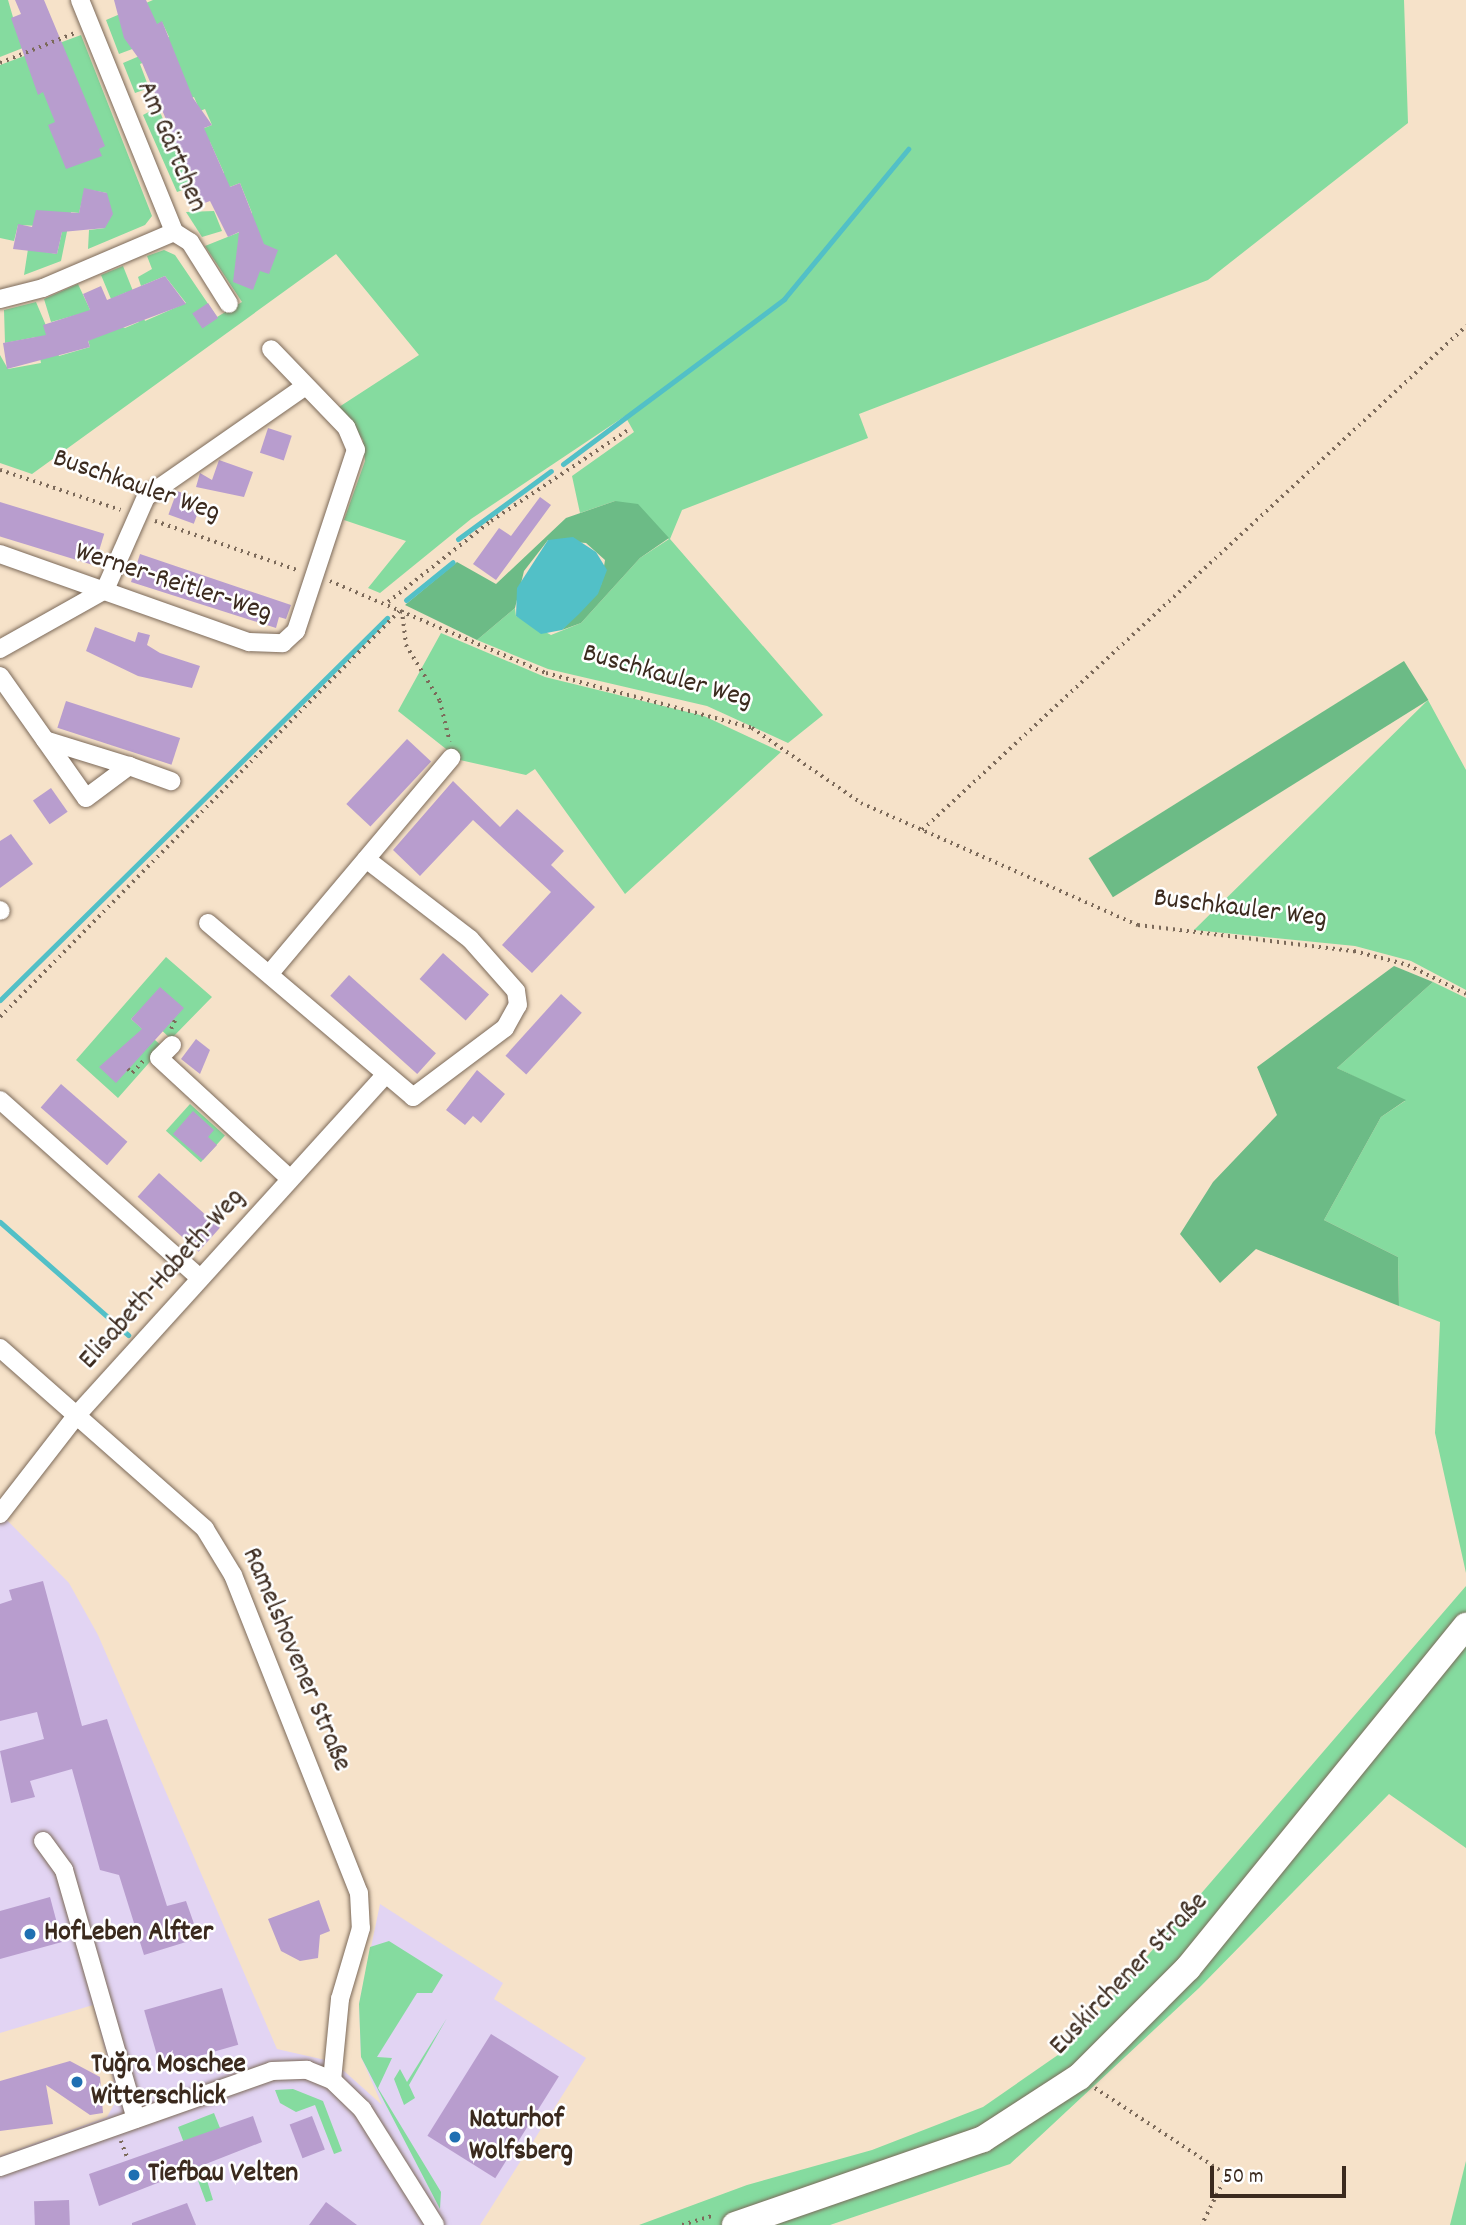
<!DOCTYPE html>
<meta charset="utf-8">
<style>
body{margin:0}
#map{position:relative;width:1466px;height:2225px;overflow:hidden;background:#f6e2c9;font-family:Dekko,sans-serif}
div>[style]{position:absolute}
.built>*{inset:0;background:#e2d4f3}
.green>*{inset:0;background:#85db9f;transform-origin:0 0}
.forest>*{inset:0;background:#6cbb86;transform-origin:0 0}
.water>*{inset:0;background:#52c0c7}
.stream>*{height:5px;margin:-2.5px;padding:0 2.5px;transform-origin:2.5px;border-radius:2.5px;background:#52c0c7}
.building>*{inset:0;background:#b89dce;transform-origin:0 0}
.path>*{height:3.5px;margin-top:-1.75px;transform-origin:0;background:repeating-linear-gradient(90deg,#7c6a5a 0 2px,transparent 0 7px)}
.roads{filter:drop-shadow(0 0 2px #7c6a5a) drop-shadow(0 0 2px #7c6a5a)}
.street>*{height:18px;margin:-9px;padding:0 9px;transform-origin:9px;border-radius:9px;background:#fff}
.primary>*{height:26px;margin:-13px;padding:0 13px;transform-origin:13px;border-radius:13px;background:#fff}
.dots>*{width:19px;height:19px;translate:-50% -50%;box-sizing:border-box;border:4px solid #fff;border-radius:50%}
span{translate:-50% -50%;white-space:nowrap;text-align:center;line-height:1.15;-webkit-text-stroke:5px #fff;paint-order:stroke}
.street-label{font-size:28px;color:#3b2a1e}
.poi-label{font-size:28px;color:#3b2a1e;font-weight:700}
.left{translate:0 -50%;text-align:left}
.scale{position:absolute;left:1210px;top:2166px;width:136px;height:32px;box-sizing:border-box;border:4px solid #3b2a1e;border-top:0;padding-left:9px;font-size:21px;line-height:24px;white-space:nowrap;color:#3b2a1e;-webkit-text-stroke:5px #fff;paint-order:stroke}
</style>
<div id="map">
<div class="built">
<i style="clip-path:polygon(0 1513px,69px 1583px,98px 1635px,277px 2049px,334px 2062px,382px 2105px,361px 2057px,359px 2004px,380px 1904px,503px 1983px,494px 1999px,586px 2058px,480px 2225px,0 2225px,0 2156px,107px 2117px,118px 2097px,93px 2005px,0 2033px)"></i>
</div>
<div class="green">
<i style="clip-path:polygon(0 0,8px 0,19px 38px,43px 40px,0 57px)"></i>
<i style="clip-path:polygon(153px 0,1404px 0,1408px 123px,1208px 280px,859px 414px,868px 438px,682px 510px,670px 539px,823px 715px,788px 743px,707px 706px,548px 669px,477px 640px,515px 608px,516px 616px,551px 635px,581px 623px,640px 558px,669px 539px,615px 501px,580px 513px,572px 476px,634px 432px,625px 416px,471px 519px,380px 593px,368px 588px,406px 541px,344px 520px,365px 461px,363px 440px,339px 407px,419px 355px,336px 254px,32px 474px,0 463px,0 355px,8px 369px,41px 363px,36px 337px,5px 343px,4px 310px,36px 302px,59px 356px,90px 347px,80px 314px,51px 322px,44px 299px,78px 284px,93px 316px,125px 328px,139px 322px,127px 292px,111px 299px,101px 275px,123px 266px,145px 321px,186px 303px,165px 276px,141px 286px,138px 277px,152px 269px,147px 256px,164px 250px,175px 255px,217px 317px,242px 302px,205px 246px,240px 232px,252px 213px,240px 183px,217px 192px,224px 173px,210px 142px,184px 161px,194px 186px,177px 192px,143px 115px,158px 107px,172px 141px,212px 125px,205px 109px,200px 111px,194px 97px,177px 104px,173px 51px,140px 64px,149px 88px,135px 93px,123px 63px,163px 46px,161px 40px,169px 37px,162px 22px,135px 48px,119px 54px,106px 20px)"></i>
<i style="clip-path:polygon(81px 35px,152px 216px,145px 225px,88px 249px,89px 230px,105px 228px,107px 193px,85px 189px,79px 213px,71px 212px,61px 261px,24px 275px,28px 249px,57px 254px,63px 227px,18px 225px,14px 241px,0 238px,0 65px)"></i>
<i style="clip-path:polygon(214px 211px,222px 231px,202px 237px,186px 212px)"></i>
<i style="clip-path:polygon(441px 633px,545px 677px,704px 716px,781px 752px,625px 894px,535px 769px,526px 775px,460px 760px,398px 711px)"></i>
<i style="clip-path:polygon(1428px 700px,1466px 770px,1466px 990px,1411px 961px,1355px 946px,1194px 930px)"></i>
<i style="clip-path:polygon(166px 957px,212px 997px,171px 1039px,140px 1010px,131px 1019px,163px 1047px,118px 1098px,76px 1060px)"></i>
<i style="clip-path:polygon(1433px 982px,1466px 998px,1466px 1573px,1435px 1433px,1440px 1322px,1399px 1306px,1398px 1257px,1324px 1220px,1381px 1117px,1405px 1101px,1337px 1068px)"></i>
<i style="left:190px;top:1104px;width:47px;height:36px;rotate:42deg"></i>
<i style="clip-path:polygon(1466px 1586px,1466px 1848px,1389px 1794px,1199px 1988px,1010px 2164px,830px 2225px,639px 2225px,747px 2185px,872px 2150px,983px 2107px,1068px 2048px)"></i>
<i style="clip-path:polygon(389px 1941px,443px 1975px,432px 1993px,417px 1993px,377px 2057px,392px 2058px,378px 2088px,441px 2192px,440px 2209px,361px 2057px,359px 2004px,370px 1947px)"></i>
<i style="clip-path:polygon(447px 2018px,409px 2085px,415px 2098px,404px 2105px,394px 2079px,400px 2069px,407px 2082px)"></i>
<i style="clip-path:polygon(293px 2089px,323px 2101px,342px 2151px,334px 2154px,315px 2105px,296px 2112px,280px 2103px,275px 2090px)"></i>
<i style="clip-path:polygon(214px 2113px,220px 2128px,194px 2138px,213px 2200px,206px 2202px,178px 2127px)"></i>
<i style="clip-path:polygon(1466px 2161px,1466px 2225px,1450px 2225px)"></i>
</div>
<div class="forest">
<i style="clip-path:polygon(615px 501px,638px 504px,669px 538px,640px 558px,581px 623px,562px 630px,601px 585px,605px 560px,586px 543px,548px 540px,524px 571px,515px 608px,477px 640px,405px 605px,457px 562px,496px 584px,566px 518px)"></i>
<i style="left:1404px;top:661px;width:46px;height:372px;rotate:58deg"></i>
<i style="clip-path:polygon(1394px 966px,1433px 982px,1337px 1068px,1406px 1100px,1381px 1117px,1324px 1220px,1398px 1257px,1399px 1306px,1256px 1249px,1220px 1283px,1180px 1234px,1213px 1182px,1277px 1115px,1257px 1067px)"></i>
</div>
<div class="water">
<i style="clip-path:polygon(573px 537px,596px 552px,607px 570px,598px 594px,579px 614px,562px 630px,541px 634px,516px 616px,517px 588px,548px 540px)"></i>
</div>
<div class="stream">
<i style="left:563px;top:464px;width:276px;rotate:-36.7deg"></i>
<i style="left:784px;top:299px;width:195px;rotate:-50.4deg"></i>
<i style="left:458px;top:539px;width:115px;rotate:-36.2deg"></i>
<i style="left:406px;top:600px;width:60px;rotate:-39deg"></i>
<i style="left:0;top:1000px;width:544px;rotate:-44.63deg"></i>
<i style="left:0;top:1222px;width:171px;rotate:41.4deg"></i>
</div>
<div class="building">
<i style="clip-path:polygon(15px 0,44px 0,105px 146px,99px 149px,102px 156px,66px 169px,48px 125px,55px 122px,43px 92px,38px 95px,11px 18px,21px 14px)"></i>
<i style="clip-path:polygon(114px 0,146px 0,157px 24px,162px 21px,193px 98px,212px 125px,204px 128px,230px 187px,240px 183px,264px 244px,278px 250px,269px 274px,260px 271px,253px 290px,233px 282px,239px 232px,228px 237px,210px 201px,202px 204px,142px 63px,124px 38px)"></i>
<i style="clip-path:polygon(84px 188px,107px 193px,113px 214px,105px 228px,62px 232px,57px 254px,13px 249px,18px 224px,32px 227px,36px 210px,79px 213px)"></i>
<i style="clip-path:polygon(165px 276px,186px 304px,88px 341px,90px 347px,7px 369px,3px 343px,46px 335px,43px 325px,90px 310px,83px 294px,101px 286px,107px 300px)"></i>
<i style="left:208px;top:303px;width:18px;height:19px;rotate:56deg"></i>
<i style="left:268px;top:428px;width:25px;height:26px;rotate:18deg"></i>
<i style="clip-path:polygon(219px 460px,253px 472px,244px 497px,196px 487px,200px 473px,212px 480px)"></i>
<i style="left:177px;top:491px;width:27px;height:25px;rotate:20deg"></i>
<i style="clip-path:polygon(540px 497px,551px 505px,496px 580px,473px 564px,499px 528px,511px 536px)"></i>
<i style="left:0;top:502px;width:109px;height:33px;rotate:17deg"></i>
<i style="clip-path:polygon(140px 554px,291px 605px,286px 619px,279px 617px,276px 628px,131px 582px)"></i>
<i style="clip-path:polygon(95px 627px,135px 642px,138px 632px,150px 635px,147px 645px,160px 653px,200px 666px,192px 688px,138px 676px,86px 651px)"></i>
<i style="left:66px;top:701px;width:120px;height:28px;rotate:18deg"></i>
<i style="left:407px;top:739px;width:33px;height:89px;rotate:43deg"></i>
<i style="clip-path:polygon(453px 781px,500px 827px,517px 809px,564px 851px,551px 865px,595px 907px,532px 973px,502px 945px,551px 892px,473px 820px,420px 876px,393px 850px)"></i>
<i style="left:51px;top:788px;width:29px;height:22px;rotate:55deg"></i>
<i style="clip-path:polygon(11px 834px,33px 864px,0 888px,0 841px)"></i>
<i style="left:443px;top:953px;width:62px;height:35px;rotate:42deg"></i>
<i style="left:349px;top:975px;width:117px;height:28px;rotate:42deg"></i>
<i style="clip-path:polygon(160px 987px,184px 1008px,116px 1083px,99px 1067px,142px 1029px,131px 1019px)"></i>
<i style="left:561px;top:994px;width:28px;height:83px;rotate:42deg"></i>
<i style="clip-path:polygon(196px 1039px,210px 1050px,200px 1074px,181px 1059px)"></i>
<i style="clip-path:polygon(477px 1070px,505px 1094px,481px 1123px,473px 1116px,465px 1125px,446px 1110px)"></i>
<i style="left:61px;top:1084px;width:88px;height:31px;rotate:41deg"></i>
<i style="clip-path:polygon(193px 1111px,214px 1130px,208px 1137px,217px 1145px,203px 1160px,173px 1134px)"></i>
<i style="left:159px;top:1173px;width:82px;height:32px;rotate:42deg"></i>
<i style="clip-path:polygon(43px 1581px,82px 1726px,107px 1719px,167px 1906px,186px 1901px,199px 1938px,144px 1955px,119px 1875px,100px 1870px,72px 1769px,30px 1781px,35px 1797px,11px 1803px,0 1751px,44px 1739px,37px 1712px,0 1721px,0 1604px,12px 1600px,9px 1590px)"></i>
<i style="clip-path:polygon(50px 1897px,62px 1942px,0 1959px,0 1911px)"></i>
<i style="clip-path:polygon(319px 1900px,330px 1931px,320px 1935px,318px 1958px,300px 1961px,281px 1951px,268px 1919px)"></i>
<i style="left:222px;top:1988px;width:59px;height:81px;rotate:74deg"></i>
<i style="left:491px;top:2034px;width:80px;height:120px;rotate:32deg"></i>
<i style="clip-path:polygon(70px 2061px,100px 2077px,103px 2113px,90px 2115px,46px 2085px,53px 2124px,0 2131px,0 2081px)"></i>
<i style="clip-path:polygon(253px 2116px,262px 2142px,99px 2206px,89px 2174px)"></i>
<i style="left:312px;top:2116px;width:36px;height:24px;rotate:69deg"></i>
<i style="left:69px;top:2200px;width:25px;height:35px;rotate:88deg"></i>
<i style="clip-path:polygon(326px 2202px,357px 2225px,309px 2225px)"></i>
<i style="clip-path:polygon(187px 2203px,196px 2225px,132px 2225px,132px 2223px)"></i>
</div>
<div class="path">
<i style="left:0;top:63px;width:83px;rotate:-21.9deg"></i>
<i style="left:0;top:470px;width:127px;rotate:18.3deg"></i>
<i style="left:155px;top:521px;width:153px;rotate:19deg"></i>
<i style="left:330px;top:581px;width:235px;rotate:23.1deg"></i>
<i style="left:546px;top:673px;width:213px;rotate:14.9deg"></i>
<i style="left:752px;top:728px;width:132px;rotate:34.5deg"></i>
<i style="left:861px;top:803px;width:303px;rotate:23.8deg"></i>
<i style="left:1138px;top:925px;width:218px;rotate:6.9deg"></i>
<i style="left:1354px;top:951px;width:56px;rotate:14.5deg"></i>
<i style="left:1408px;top:965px;width:65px;rotate:26.6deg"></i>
<i style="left:388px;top:602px;width:131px;rotate:-38.2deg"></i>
<i style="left:491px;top:521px;width:164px;rotate:-33.6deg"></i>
<i style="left:402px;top:610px;width:35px;rotate:83deg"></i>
<i style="left:406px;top:645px;width:66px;rotate:58.7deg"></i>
<i style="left:440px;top:701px;width:42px;rotate:76.3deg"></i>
<i style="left:922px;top:830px;width:742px;rotate:-42.81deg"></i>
<i style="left:0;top:1017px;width:573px;rotate:-45.49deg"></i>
<i style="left:171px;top:1029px;width:12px;rotate:-66deg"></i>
<i style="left:128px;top:1069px;width:6px;rotate:45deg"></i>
<i style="left:132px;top:1073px;width:16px;rotate:-47deg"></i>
<i style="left:1095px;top:2088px;width:158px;rotate:33.4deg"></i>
<i style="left:1227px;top:2175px;width:56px;rotate:116.6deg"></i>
<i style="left:121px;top:2141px;width:19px;rotate:69deg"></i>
<i style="left:682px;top:2225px;width:34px;rotate:-17deg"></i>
</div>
<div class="roads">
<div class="street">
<i style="left:80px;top:0;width:250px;rotate:67.9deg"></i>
<i style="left:174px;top:232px;width:19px;rotate:32deg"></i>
<i style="left:190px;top:242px;width:73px;rotate:57.8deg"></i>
<i style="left:0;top:299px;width:44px;rotate:-14.3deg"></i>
<i style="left:43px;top:288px;width:142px;rotate:-23.1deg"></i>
<i style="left:0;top:554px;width:264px;rotate:19.5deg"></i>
<i style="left:249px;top:642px;width:34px;rotate:2deg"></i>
<i style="left:283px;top:643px;width:18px;rotate:-43deg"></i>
<i style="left:296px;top:631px;width:191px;rotate:-71.7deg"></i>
<i style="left:356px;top:450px;width:25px;rotate:-113deg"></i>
<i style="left:346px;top:427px;width:108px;rotate:-133.9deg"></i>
<i style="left:0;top:649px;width:120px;rotate:-29.3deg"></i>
<i style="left:105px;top:590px;width:102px;rotate:-66.2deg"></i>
<i style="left:146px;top:497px;width:193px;rotate:-34.8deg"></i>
<i style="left:0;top:676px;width:149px;rotate:54.8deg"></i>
<i style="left:86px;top:798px;width:54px;rotate:-36.7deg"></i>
<i style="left:129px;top:766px;width:45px;rotate:19.7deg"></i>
<i style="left:45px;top:740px;width:88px;rotate:17.2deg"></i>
<i style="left:0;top:910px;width:1px;rotate:45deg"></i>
<i style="left:208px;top:923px;width:269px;rotate:40.3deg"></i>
<i style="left:413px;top:1097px;width:115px;rotate:-36.9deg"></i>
<i style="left:505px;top:1028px;width:26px;rotate:-61deg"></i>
<i style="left:518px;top:1005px;width:14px;rotate:-98deg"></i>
<i style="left:516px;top:991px;width:69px;rotate:-131.5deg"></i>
<i style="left:470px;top:939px;width:131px;rotate:-142.4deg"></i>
<i style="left:271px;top:972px;width:280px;rotate:-49.9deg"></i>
<i style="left:172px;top:1045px;width:18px;rotate:135deg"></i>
<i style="left:159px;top:1058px;width:178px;rotate:42.7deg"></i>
<i style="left:0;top:1100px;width:268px;rotate:41.7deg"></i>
<i style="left:0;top:1348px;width:273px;rotate:41.4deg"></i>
<i style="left:205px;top:1529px;width:54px;rotate:58.7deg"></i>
<i style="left:233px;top:1575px;width:342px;rotate:68.4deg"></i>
<i style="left:359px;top:1893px;width:35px;rotate:87deg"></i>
<i style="left:361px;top:1928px;width:74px;rotate:106.5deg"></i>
<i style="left:340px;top:1999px;width:81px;rotate:95.6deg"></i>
<i style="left:0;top:1514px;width:124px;rotate:-52.2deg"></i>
<i style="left:76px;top:1416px;width:459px;rotate:-47.8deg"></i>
<i style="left:43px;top:1841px;width:36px;rotate:54deg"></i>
<i style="left:64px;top:1870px;width:259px;rotate:73.9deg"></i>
<i style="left:0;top:2167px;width:288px;rotate:-19.4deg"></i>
<i style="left:272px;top:2071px;width:35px;rotate:-2deg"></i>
<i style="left:307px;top:2070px;width:27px;rotate:22deg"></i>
<i style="left:332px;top:2080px;width:42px;rotate:44deg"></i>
<i style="left:362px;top:2109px;width:137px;rotate:57.8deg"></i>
</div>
<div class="primary">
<i style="left:735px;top:2225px;width:262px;rotate:-19.1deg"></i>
<i style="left:983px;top:2139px;width:114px;rotate:-32.9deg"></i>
<i style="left:1079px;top:2077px;width:154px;rotate:-45deg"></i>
<i style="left:1188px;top:1968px;width:441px;rotate:-50.9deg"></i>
</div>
</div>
<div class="dots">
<i style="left:30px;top:1934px;background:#1f6fb2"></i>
<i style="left:77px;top:2082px;background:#1f6fb2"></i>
<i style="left:455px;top:2137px;background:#1f6fb2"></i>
<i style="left:134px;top:2175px;background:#1f6fb2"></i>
</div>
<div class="street-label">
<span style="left:170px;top:147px;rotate:67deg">Am Gärtchen</span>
<span style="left:136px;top:487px;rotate:19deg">Buschkauler Weg</span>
<span style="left:173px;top:584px;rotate:18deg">Werner-Reitler-Weg</span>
<span style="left:667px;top:678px;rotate:16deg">Buschkauler Weg</span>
<span style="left:1240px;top:910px;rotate:7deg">Buschkauler Weg</span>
<span style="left:163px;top:1280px;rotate:-48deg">Elisabeth-Habeth-Weg</span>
<span style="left:295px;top:1660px;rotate:67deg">Ramelshovener Straße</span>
<span style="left:1130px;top:1975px;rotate:-46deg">Euskirchener Straße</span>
</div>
<div class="poi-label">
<span class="left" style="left:44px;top:1934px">HofLeben Alfter</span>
<span class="left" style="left:91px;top:2082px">Tuğra Moschee<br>Witterschlick</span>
<span class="left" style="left:469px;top:2137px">Naturhof<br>Wolfsberg</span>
<span class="left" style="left:148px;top:2175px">Tiefbau Velten</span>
</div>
<div class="scale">50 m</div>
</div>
